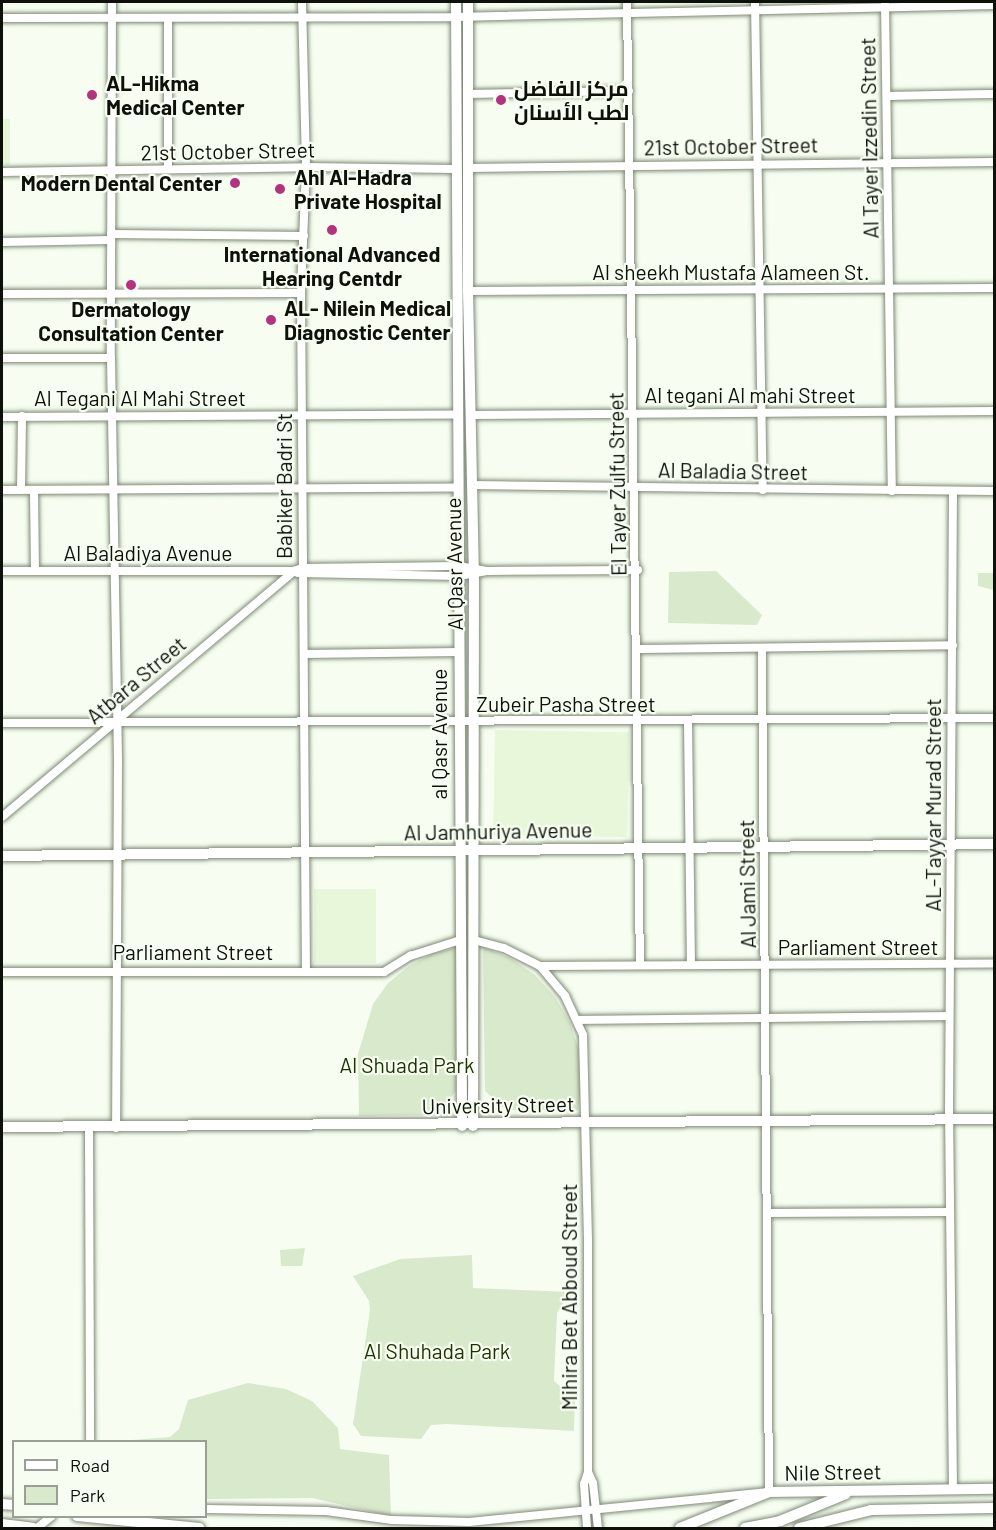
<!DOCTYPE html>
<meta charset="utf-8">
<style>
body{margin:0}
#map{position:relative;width:996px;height:1530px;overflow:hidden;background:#f7fef1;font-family:Barlow,Cairo,sans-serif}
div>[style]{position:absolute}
.built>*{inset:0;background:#e8f7da;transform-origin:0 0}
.green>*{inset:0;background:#d9e9cc}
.roads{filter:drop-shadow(0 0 2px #7f8975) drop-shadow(0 0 2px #7f8975)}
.minor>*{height:8px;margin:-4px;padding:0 4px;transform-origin:4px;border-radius:4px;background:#fff}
.major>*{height:10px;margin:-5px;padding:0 5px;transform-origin:5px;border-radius:5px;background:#fff}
.dots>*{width:16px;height:16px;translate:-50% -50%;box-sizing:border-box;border:3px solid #f7fef1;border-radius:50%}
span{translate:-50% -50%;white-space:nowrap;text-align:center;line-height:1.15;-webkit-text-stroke:4.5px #f7fef1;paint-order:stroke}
.poi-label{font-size:21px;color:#0d110a;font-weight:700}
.left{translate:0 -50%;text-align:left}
.right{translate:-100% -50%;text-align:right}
.street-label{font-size:21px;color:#0d110a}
.park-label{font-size:21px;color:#1d3102}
.frame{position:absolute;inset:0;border:3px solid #0d110a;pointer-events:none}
.legend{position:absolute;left:12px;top:1440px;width:195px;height:78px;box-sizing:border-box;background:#f7fef1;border:2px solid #999f95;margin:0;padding:8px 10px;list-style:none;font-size:18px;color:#0d110a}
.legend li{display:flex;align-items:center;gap:12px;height:30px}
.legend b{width:30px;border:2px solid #999f95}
</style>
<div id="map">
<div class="built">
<i style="left:2px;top:119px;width:8px;height:46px"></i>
<i style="left:495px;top:730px;width:134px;height:105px;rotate:1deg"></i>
<i style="left:314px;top:889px;width:62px;height:74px"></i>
</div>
<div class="green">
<i style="clip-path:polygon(716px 571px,762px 615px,757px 625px,668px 623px,669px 572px)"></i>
<i style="clip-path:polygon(978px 573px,994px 573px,994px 590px,978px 586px)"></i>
<i style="clip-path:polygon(458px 947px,457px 1090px,436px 1115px,359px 1116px,358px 1054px,373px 1004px,388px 983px,409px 966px,432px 954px)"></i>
<i style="clip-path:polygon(483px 947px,510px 958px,535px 975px,555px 997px,570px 1023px,579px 1051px,582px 1081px,578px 1110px,505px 1110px,485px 1091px)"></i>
<i style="clip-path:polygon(305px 1248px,302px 1266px,281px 1266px,280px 1250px)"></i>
<i style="clip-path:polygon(472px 1255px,473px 1288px,570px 1292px,557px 1313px,554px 1381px,575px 1398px,574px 1431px,447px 1424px,431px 1425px,421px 1439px,361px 1436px,353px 1424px,370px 1310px,369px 1301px,353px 1276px,400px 1259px)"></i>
<i style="clip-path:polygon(248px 1383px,286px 1389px,312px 1401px,338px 1428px,340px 1449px,389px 1455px,391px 1516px,312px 1498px,206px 1499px,206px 1442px,107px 1442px,170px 1437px,179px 1429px,188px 1400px)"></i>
</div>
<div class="roads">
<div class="minor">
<i style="left:112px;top:2px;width:356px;rotate:90.2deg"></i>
<i style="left:111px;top:358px;width:402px;rotate:89deg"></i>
<i style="left:118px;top:760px;width:368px;rotate:90.3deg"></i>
<i style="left:302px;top:2px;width:165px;rotate:88.6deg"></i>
<i style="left:306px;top:167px;width:126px;rotate:92.3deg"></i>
<i style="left:301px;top:293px;width:677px;rotate:89.58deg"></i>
<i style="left:627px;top:2px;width:963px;rotate:89.23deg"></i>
<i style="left:755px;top:2px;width:488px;rotate:89.1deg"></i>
<i style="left:885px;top:2px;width:489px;rotate:89.2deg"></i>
<i style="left:2px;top:18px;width:454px;rotate:-0.1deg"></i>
<i style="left:456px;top:17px;width:538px;rotate:-1.28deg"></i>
<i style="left:168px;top:19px;width:150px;rotate:90deg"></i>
<i style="left:468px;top:94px;width:161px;rotate:-1.1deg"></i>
<i style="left:887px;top:96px;width:107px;rotate:-1.1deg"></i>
<i style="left:467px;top:168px;width:527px;rotate:-0.65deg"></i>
<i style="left:2px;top:172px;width:304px;rotate:-0.9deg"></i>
<i style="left:306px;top:167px;width:149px;rotate:0.8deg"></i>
<i style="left:111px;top:234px;width:193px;rotate:0.6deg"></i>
<i style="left:2px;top:242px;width:109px;rotate:-1.1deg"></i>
<i style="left:468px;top:291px;width:526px;rotate:-0.33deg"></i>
<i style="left:2px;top:294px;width:299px;rotate:-0.2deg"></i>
<i style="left:2px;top:358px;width:109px"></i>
<i style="left:470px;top:415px;width:524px;rotate:-0.44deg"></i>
<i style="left:2px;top:417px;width:456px;rotate:-0.3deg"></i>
<i style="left:472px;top:485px;width:522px;rotate:0.66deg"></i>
<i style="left:2px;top:490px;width:456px;rotate:-0.3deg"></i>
<i style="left:21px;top:490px;width:74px;rotate:-89.2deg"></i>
<i style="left:34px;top:490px;width:81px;rotate:89.3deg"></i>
<i style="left:2px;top:571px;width:292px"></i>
<i style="left:294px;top:571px;width:9px;rotate:-21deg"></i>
<i style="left:302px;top:568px;width:157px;rotate:-0.7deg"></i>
<i style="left:459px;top:566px;width:28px;rotate:10deg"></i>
<i style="left:298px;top:573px;width:161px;rotate:1.1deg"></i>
<i style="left:459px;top:576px;width:28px;rotate:-10deg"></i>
<i style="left:487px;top:571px;width:151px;rotate:-0.4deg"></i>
<i style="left:639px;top:649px;width:314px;rotate:-0.7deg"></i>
<i style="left:304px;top:654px;width:155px;rotate:-0.7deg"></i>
<i style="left:688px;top:722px;width:243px;rotate:89.3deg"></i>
<i style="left:2px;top:723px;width:992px;rotate:-0.29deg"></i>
<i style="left:2px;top:817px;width:382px;rotate:-40.1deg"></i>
<i style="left:474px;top:940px;width:31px;rotate:15deg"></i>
<i style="left:504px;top:948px;width:40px;rotate:26.6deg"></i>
<i style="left:540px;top:966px;width:39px;rotate:50deg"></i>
<i style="left:565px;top:996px;width:43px;rotate:65.2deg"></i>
<i style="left:583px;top:1035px;width:209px;rotate:88.6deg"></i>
<i style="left:588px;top:1244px;width:228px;rotate:90deg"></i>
<i style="left:588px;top:1472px;width:13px;rotate:108deg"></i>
<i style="left:584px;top:1484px;width:44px;rotate:86.1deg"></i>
<i style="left:540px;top:966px;width:454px;rotate:-0.3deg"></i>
<i style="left:2px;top:972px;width:382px"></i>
<i style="left:384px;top:972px;width:31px;rotate:-32deg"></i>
<i style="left:410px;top:956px;width:52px;rotate:-17.7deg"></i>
<i style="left:578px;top:1020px;width:371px;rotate:-0.6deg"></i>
<i style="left:89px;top:1129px;width:313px;rotate:89.8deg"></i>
<i style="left:770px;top:1213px;width:180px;rotate:-0.3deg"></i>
<i style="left:588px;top:1472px;width:12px;rotate:66deg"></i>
<i style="left:593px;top:1483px;width:45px;rotate:83.7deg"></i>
<i style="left:953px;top:1490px;width:380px;rotate:-90.6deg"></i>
<i style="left:949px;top:1110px;width:619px;rotate:-89.63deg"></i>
<i style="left:206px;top:1509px;width:120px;rotate:1deg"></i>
<i style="left:326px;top:1511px;width:67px;rotate:7.8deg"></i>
<i style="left:392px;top:1520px;width:77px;rotate:1.5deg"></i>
<i style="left:469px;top:1522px;width:301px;rotate:-5.7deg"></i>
<i style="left:769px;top:1492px;width:844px;rotate:-90.48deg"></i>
<i style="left:37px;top:1528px;width:19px;rotate:-39deg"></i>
</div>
<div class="major">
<i style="left:456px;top:2px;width:1124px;rotate:89.69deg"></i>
<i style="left:468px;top:2px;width:289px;rotate:90deg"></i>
<i style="left:468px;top:291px;width:285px;rotate:88.8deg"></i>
<i style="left:474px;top:576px;width:550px;rotate:90.1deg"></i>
<i style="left:2px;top:856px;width:992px;rotate:-0.69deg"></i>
<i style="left:2px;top:1127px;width:992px;rotate:-0.46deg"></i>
<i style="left:2px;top:1504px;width:12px;rotate:5deg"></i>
<i style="left:77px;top:1516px;width:123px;rotate:5.6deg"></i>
<i style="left:2px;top:1524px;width:31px;rotate:7deg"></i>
<i style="left:680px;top:1528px;width:96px;rotate:-22deg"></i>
<i style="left:769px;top:1492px;width:225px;rotate:-0.8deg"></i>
<i style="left:745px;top:1528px;width:36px;rotate:-11deg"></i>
<i style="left:780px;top:1521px;width:71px;rotate:-22.2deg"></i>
<i style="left:799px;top:1528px;width:74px;rotate:-14deg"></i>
<i style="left:871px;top:1510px;width:123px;rotate:-0.9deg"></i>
</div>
</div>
<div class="dots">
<i style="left:92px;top:95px;background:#b4337f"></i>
<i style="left:501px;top:100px;background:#b4337f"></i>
<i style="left:235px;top:183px;background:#b4337f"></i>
<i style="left:280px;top:189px;background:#b4337f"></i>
<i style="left:332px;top:230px;background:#b4337f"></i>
<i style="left:131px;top:285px;background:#b4337f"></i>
<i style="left:271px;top:320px;background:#b4337f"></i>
</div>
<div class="poi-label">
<span class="left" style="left:106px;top:95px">AL-Hikma<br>Medical Center</span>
<span class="left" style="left:514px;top:100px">مركز الفاضل<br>لطب الأسنان</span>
<span class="left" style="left:294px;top:189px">Ahl Al-Hadra<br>Private Hospital</span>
<span class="right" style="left:222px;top:183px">Modern Dental Center</span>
<span style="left:332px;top:266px">International Advanced<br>Hearing Centdr</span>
<span class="left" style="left:284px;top:320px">AL- Nilein Medical<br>Diagnostic Center</span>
<span style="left:131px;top:321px">Dermatology<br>Consultation Center</span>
</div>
<div class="street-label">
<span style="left:869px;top:138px;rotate:-91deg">Al Tayer Izzedin Street</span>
<span style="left:731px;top:146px;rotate:-1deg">21st October Street</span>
<span style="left:228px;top:151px;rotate:-1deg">21st October Street</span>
<span style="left:731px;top:272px">Al sheekh Mustafa Alameen St.</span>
<span style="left:750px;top:395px">Al tegani Al mahi Street</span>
<span style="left:140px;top:398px">Al Tegani Al Mahi Street</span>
<span style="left:733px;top:471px;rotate:1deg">Al Baladia Street</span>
<span style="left:617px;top:484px;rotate:-91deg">El Tayer Zulfu Street</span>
<span style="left:284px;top:486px;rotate:-90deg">Babiker Badri St</span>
<span style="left:148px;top:553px">Al Baladiya Avenue</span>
<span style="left:454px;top:564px;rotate:-91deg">Al Qasr Avenue</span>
<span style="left:136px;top:680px;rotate:-40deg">Atbara Street</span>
<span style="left:566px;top:704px">Zubeir Pasha Street</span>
<span style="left:439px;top:734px;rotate:-90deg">al Qasr Avenue</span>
<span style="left:933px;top:805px;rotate:-90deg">AL-Tayyar Murad Street</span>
<span style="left:498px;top:831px;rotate:-1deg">Al Jamhuriya Avenue</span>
<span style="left:747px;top:884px;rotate:-91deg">Al Jami Street</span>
<span style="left:858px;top:947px">Parliament Street</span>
<span style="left:193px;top:952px">Parliament Street</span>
<span style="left:498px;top:1105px;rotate:-1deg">University Street</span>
<span style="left:569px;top:1297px;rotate:-90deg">Mihira Bet Abboud Street</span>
<span style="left:833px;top:1472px;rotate:-1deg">Nile Street</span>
</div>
<div class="park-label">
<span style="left:407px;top:1065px">Al Shuada Park</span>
<span style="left:437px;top:1351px">Al Shuhada Park</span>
</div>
<div class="frame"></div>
<ul class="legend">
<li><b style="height:8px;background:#fff"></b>Road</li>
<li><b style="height:16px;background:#d9e9cc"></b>Park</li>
</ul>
</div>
